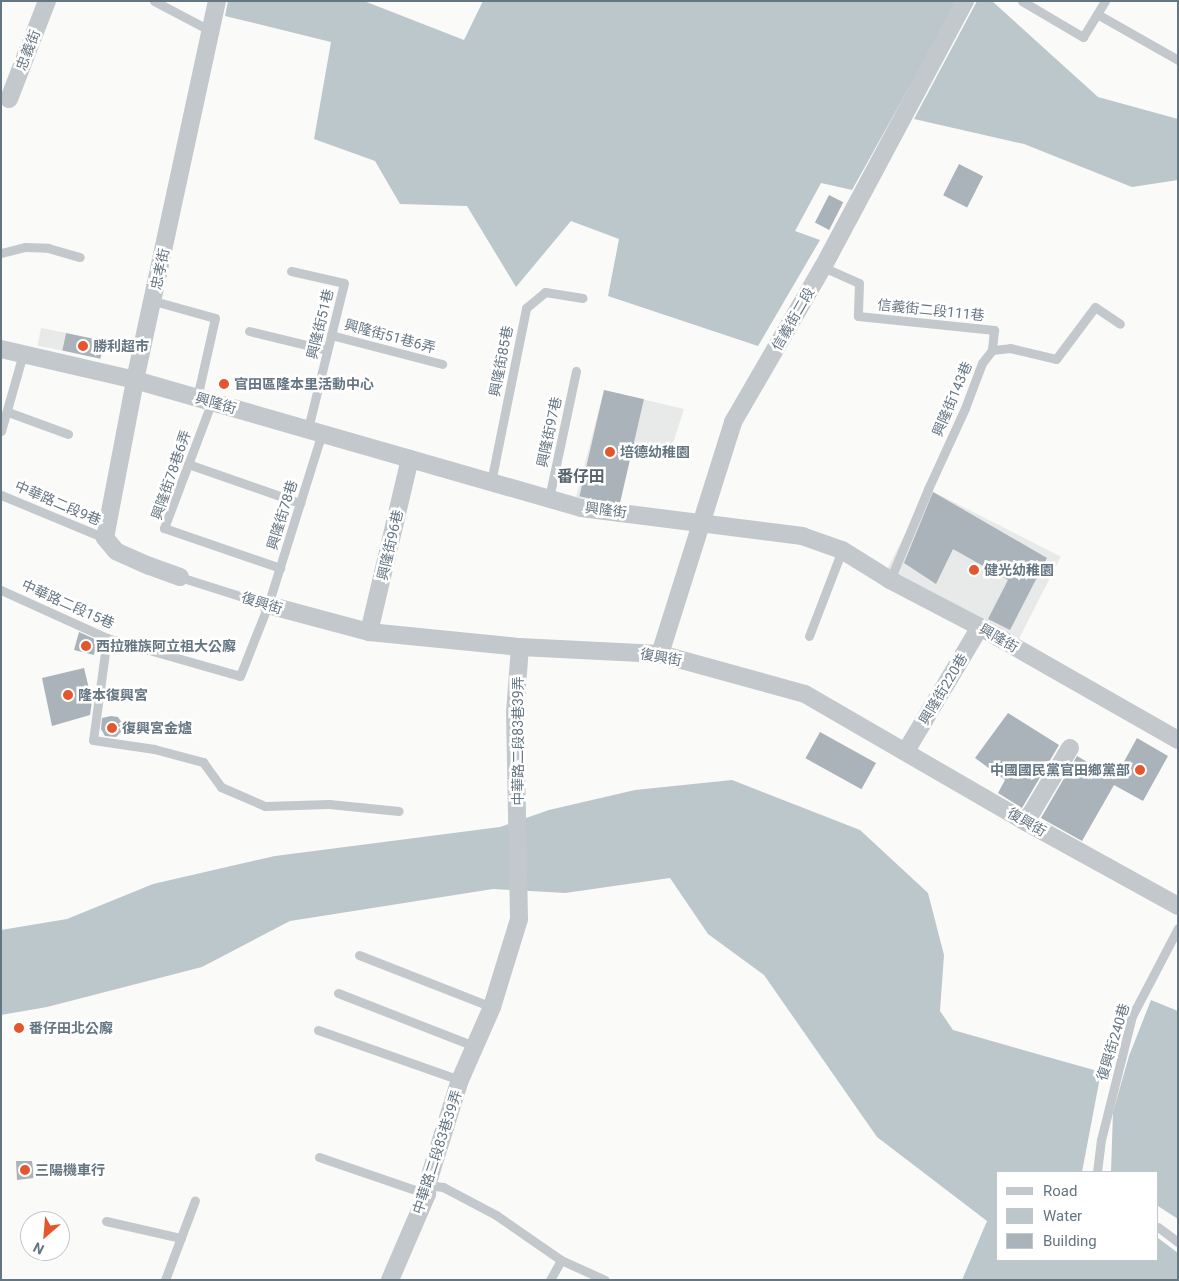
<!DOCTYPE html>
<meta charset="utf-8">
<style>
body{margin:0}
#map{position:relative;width:1179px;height:1281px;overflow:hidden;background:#fafaf8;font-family:Roboto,"Noto Sans TC",sans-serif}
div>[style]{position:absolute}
.built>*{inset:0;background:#e8e9e9;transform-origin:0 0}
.water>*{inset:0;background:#bbc7cb}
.building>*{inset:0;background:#aab3b9;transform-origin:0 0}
.lane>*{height:9px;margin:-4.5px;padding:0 4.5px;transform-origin:4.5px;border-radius:4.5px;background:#c3c8cc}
.street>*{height:18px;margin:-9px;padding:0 9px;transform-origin:9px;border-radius:9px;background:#c3c8cc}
.dots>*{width:14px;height:14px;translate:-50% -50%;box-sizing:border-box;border:2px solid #fff;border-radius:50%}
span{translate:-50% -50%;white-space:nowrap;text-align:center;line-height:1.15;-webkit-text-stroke:5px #fff;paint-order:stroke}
.street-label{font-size:14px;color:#657683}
.poi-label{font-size:14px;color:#657683;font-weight:700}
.left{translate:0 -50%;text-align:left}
.right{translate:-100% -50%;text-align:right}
.quarter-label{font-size:16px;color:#57646e;font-weight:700}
.frame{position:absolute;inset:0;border:2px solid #657683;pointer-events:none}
.legend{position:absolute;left:996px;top:1171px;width:162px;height:90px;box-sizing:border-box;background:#fff;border:1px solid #c1c8cd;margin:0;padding:6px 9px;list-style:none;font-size:15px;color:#657683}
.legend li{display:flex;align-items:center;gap:10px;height:25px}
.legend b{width:25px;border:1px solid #c1c8cd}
.north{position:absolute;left:20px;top:1211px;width:50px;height:50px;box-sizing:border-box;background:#fff;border:1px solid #c1c8cd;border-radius:50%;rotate:207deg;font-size:14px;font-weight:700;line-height:20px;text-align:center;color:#657683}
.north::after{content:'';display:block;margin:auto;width:18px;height:22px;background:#e4572e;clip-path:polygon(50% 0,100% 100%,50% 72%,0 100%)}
</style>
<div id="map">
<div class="built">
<i style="left:41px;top:328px;width:25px;height:18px;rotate:11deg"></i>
<i style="clip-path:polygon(604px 390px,684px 409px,669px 456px,633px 447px,616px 506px,576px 497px)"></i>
<i style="left:928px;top:489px;width:149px;height:99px;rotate:27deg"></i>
</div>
<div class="water">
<i style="clip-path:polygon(228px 1px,364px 1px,464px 40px,483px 1px,957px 1px,852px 190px,821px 183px,795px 231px,820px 240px,758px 346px,608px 296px,619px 239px,571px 221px,516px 287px,467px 206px,400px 204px,375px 161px,314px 139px,331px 42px,225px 16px)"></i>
<i style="clip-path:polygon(977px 1px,992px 1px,1098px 97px,1178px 119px,1178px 180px,1132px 187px,1024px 144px,914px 119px)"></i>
<i style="clip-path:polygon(732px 780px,860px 830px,928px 893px,944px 955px,940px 1011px,953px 1030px,1101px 1072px,1082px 1172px,998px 1172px,998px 1260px,1158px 1260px,1158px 1238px,1178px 1253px,1178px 1280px,962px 1280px,987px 1221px,877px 1137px,764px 975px,708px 934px,670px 878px,565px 893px,493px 889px,290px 921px,202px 967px,47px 1007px,1px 1015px,1px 930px,67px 919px,153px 884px,275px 856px,500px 827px,549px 810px,635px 790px)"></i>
<i style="clip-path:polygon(1151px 1000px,1178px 1011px,1178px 1219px,1158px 1206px,1158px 1172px,1111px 1172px,1113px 1112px,1129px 1056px)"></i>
</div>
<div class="building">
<i style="left:959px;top:164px;width:27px;height:35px;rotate:27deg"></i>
<i style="left:829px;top:195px;width:16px;height:31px;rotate:27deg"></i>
<i style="left:66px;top:333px;width:39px;height:18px;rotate:12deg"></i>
<i style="left:604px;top:390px;width:41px;height:109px;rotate:13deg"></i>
<i style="clip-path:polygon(933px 492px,1047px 558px,1010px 630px,988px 619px,1008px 580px,953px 549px,936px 584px,904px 563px)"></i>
<i style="clip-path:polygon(79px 632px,97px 640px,94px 655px,74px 650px)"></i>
<i style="clip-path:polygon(84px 668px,92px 701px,90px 715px,52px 726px,42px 678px)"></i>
<i style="clip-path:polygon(1008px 713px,1059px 745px,1022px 808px,998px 793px,1005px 780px,975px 758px)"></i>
<i style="clip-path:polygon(111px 716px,118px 717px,122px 723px,123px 730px,116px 737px,105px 736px,101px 729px,102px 718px)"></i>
<i style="left:820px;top:732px;width:64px;height:30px;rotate:29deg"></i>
<i style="clip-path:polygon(1137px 738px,1168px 756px,1143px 801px,1114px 785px,1082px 841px,1041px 818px,1077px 756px,1115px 778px)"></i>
<i style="clip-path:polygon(16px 1161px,32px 1161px,34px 1178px,17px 1180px)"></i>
</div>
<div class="lane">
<i style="left:154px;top:1px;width:64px;rotate:27.8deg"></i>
<i style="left:1022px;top:1px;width:71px;rotate:30.5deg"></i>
<i style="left:1083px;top:37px;width:42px;rotate:-58.6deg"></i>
<i style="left:1097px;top:14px;width:93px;rotate:29.6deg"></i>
<i style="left:1px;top:253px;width:25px;rotate:-14deg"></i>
<i style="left:25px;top:247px;width:23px;rotate:2deg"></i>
<i style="left:48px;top:248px;width:33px;rotate:16deg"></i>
<i style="left:823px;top:267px;width:39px;rotate:24deg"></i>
<i style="left:859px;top:283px;width:33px;rotate:92deg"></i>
<i style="left:858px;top:316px;width:137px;rotate:5.9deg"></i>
<i style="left:994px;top:330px;width:20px;rotate:96deg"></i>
<i style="left:291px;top:271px;width:54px;rotate:12.8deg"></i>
<i style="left:344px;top:283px;width:150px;rotate:103.9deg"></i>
<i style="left:154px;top:301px;width:63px;rotate:15.6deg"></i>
<i style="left:215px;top:318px;width:82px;rotate:102.7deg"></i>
<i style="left:249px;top:331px;width:80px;rotate:13.7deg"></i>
<i style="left:331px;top:335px;width:115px;rotate:14.6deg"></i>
<i style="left:212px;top:401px;width:136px;rotate:110.7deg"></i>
<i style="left:164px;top:528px;width:123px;rotate:19deg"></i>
<i style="left:8px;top:412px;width:64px;rotate:20.1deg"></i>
<i style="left:1px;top:431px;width:80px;rotate:-74.1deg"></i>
<i style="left:188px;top:464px;width:119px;rotate:19.2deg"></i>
<i style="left:491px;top:482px;width:177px;rotate:-78.6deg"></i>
<i style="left:526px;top:308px;width:25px;rotate:-40deg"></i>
<i style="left:545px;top:292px;width:38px;rotate:9deg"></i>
<i style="left:1px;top:495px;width:113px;rotate:22.5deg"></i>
<i style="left:549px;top:498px;width:130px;rotate:-78deg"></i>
<i style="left:180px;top:577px;width:92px;rotate:17.7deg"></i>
<i style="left:890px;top:580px;width:99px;rotate:-67.3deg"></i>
<i style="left:928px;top:489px;width:89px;rotate:-65.4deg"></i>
<i style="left:965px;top:408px;width:48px;rotate:-69.3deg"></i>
<i style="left:982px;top:363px;width:16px;rotate:-52deg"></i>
<i style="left:992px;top:350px;width:18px;rotate:-6deg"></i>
<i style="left:1010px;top:348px;width:47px;rotate:13.4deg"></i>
<i style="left:1056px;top:359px;width:65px;rotate:-53.1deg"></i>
<i style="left:1095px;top:307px;width:30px;rotate:34deg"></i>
<i style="left:1px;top:590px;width:116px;rotate:24.4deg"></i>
<i style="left:107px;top:638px;width:138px;rotate:15.9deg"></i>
<i style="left:240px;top:676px;width:76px;rotate:-68.5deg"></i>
<i style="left:268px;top:605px;width:180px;rotate:-72.6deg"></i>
<i style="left:809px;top:636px;width:92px;rotate:-69deg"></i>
<i style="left:107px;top:638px;width:103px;rotate:97.8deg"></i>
<i style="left:93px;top:740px;width:62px;rotate:8.4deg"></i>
<i style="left:154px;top:749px;width:51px;rotate:14.9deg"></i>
<i style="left:203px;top:762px;width:31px;rotate:54deg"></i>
<i style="left:221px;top:787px;width:48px;rotate:23.4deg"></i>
<i style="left:265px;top:806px;width:64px;rotate:-1.8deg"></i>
<i style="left:329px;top:804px;width:70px;rotate:5.7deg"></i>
<i style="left:359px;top:955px;width:143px;rotate:21.4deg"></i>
<i style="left:338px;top:993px;width:146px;rotate:21.3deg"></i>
<i style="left:318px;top:1030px;width:151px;rotate:19.4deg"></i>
<i style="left:319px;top:1157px;width:114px;rotate:18.9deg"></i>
<i style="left:1097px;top:1172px;width:32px;rotate:-83deg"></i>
<i style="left:1101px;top:1140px;width:128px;rotate:-76deg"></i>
<i style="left:1132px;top:1016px;width:99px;rotate:-62.4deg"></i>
<i style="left:427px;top:1185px;width:16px;rotate:7deg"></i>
<i style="left:443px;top:1187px;width:60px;rotate:27.8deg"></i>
<i style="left:496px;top:1215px;width:79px;rotate:34.7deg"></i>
<i style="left:561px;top:1260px;width:48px;rotate:24.4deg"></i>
<i style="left:106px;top:1221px;width:77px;rotate:12.8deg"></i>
<i style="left:1158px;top:1227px;width:25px;rotate:37deg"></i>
<i style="left:165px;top:1280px;width:85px;rotate:-69.4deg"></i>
<i style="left:550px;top:1280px;width:23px;rotate:-61deg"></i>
</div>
<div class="street">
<i style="left:9px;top:99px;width:105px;rotate:-68.8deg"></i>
<i style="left:1px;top:349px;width:138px;rotate:13deg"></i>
<i style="left:135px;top:380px;width:464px;rotate:16deg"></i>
<i style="left:581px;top:508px;width:223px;rotate:7.2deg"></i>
<i style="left:802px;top:536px;width:42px;rotate:19.3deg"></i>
<i style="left:842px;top:550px;width:57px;rotate:32deg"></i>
<i style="left:890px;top:580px;width:102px;rotate:27.6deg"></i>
<i style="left:980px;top:627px;width:228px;rotate:29.7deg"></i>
<i style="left:180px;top:577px;width:33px;rotate:-160deg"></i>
<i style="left:149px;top:566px;width:36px;rotate:-156deg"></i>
<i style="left:116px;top:551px;width:17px;rotate:-130deg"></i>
<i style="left:105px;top:538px;width:161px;rotate:-79.2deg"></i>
<i style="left:135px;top:380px;width:388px;rotate:-77.8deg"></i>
<i style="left:268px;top:605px;width:105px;rotate:15deg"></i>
<i style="left:369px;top:632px;width:152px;rotate:5.7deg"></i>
<i style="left:520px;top:647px;width:140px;rotate:2.9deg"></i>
<i style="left:660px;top:654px;width:150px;rotate:15.4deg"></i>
<i style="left:805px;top:694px;width:255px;rotate:30.1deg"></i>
<i style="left:1026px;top:822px;width:174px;rotate:28.9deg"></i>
<i style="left:369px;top:632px;width:178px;rotate:-76.7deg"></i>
<i style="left:660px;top:654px;width:243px;rotate:-72.5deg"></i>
<i style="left:733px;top:422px;width:179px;rotate:-59.9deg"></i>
<i style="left:823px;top:267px;width:302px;rotate:-61.9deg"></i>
<i style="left:906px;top:751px;width:144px;rotate:-59.2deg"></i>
<i style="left:1026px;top:822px;width:86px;rotate:-59.3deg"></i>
<i style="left:390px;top:1280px;width:94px;rotate:-66.7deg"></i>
<i style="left:427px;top:1194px;width:9px;rotate:-90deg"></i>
<i style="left:427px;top:1185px;width:110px;rotate:-72.6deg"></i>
<i style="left:460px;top:1080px;width:80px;rotate:-66.3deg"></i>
<i style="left:492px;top:1007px;width:92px;rotate:-72.9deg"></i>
<i style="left:519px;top:919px;width:206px;rotate:-91.1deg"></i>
<i style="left:515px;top:713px;width:66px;rotate:-85.7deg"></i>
</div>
<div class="dots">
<i style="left:83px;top:346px;background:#e4572e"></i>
<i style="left:224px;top:384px;background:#e4572e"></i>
<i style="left:610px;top:452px;background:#e4572e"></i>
<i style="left:974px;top:570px;background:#e4572e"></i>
<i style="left:86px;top:646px;background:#e4572e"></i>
<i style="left:68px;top:695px;background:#e4572e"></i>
<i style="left:112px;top:728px;background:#e4572e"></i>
<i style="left:1140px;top:770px;background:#e4572e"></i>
<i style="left:19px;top:1028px;background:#e4572e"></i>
<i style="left:25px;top:1170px;background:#e4572e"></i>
</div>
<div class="street-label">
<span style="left:28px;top:50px;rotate:-69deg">忠義街</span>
<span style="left:160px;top:269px;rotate:-78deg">忠孝街</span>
<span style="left:931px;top:310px;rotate:6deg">信義街二段111巷</span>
<span style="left:793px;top:319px;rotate:-60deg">信義街二段</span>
<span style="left:320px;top:324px;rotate:-76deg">興隆街51巷</span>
<span style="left:390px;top:336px;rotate:15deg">興隆街51巷6弄</span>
<span style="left:501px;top:361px;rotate:-79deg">興隆街85巷</span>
<span style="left:952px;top:399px;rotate:-67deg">興隆街143巷</span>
<span style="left:216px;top:403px;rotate:16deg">興隆街</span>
<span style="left:549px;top:432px;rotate:-78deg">興隆街97巷</span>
<span style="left:171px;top:475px;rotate:-71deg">興隆街78巷6弄</span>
<span style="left:58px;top:503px;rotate:23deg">中華路二段9巷</span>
<span style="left:606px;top:510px;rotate:7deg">興隆街</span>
<span style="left:282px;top:515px;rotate:-73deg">興隆街78巷</span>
<span style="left:390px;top:545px;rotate:-77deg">興隆街96巷</span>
<span style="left:262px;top:603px;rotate:17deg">復興街</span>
<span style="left:68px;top:604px;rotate:24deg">中華路二段15巷</span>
<span style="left:999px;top:638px;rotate:30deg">興隆街</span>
<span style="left:661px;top:657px;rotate:10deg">復興街</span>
<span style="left:943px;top:689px;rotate:-59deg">興隆街220巷</span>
<span style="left:518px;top:741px;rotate:-90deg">中華路二段83巷39弄</span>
<span style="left:1027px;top:822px;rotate:30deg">復興街</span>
<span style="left:1113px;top:1042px;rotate:-73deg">復興街240巷</span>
<span style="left:437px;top:1152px;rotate:-72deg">中華路二段83巷39弄</span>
</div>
<div class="poi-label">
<span class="left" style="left:93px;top:346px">勝利超市</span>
<span class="left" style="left:234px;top:384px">官田區隆本里活動中心</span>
<span class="left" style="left:620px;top:452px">培德幼稚園</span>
<span class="left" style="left:984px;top:570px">健光幼稚園</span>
<span class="left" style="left:96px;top:646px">西拉雅族阿立祖大公廨</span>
<span class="left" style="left:78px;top:695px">隆本復興宮</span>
<span class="left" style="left:122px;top:728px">復興宮金爐</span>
<span class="right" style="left:1130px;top:770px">中國國民黨官田鄉黨部</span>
<span class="left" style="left:29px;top:1028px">番仔田北公廨</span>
<span class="left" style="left:35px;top:1170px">三陽機車行</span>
</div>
<div class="quarter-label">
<span style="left:581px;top:477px">番仔田</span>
</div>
<div class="frame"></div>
<ul class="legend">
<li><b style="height:6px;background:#c3c8cc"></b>Road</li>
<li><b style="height:14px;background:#bbc7cb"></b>Water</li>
<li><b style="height:14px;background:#aab3b9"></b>Building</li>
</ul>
<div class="north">N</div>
</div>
